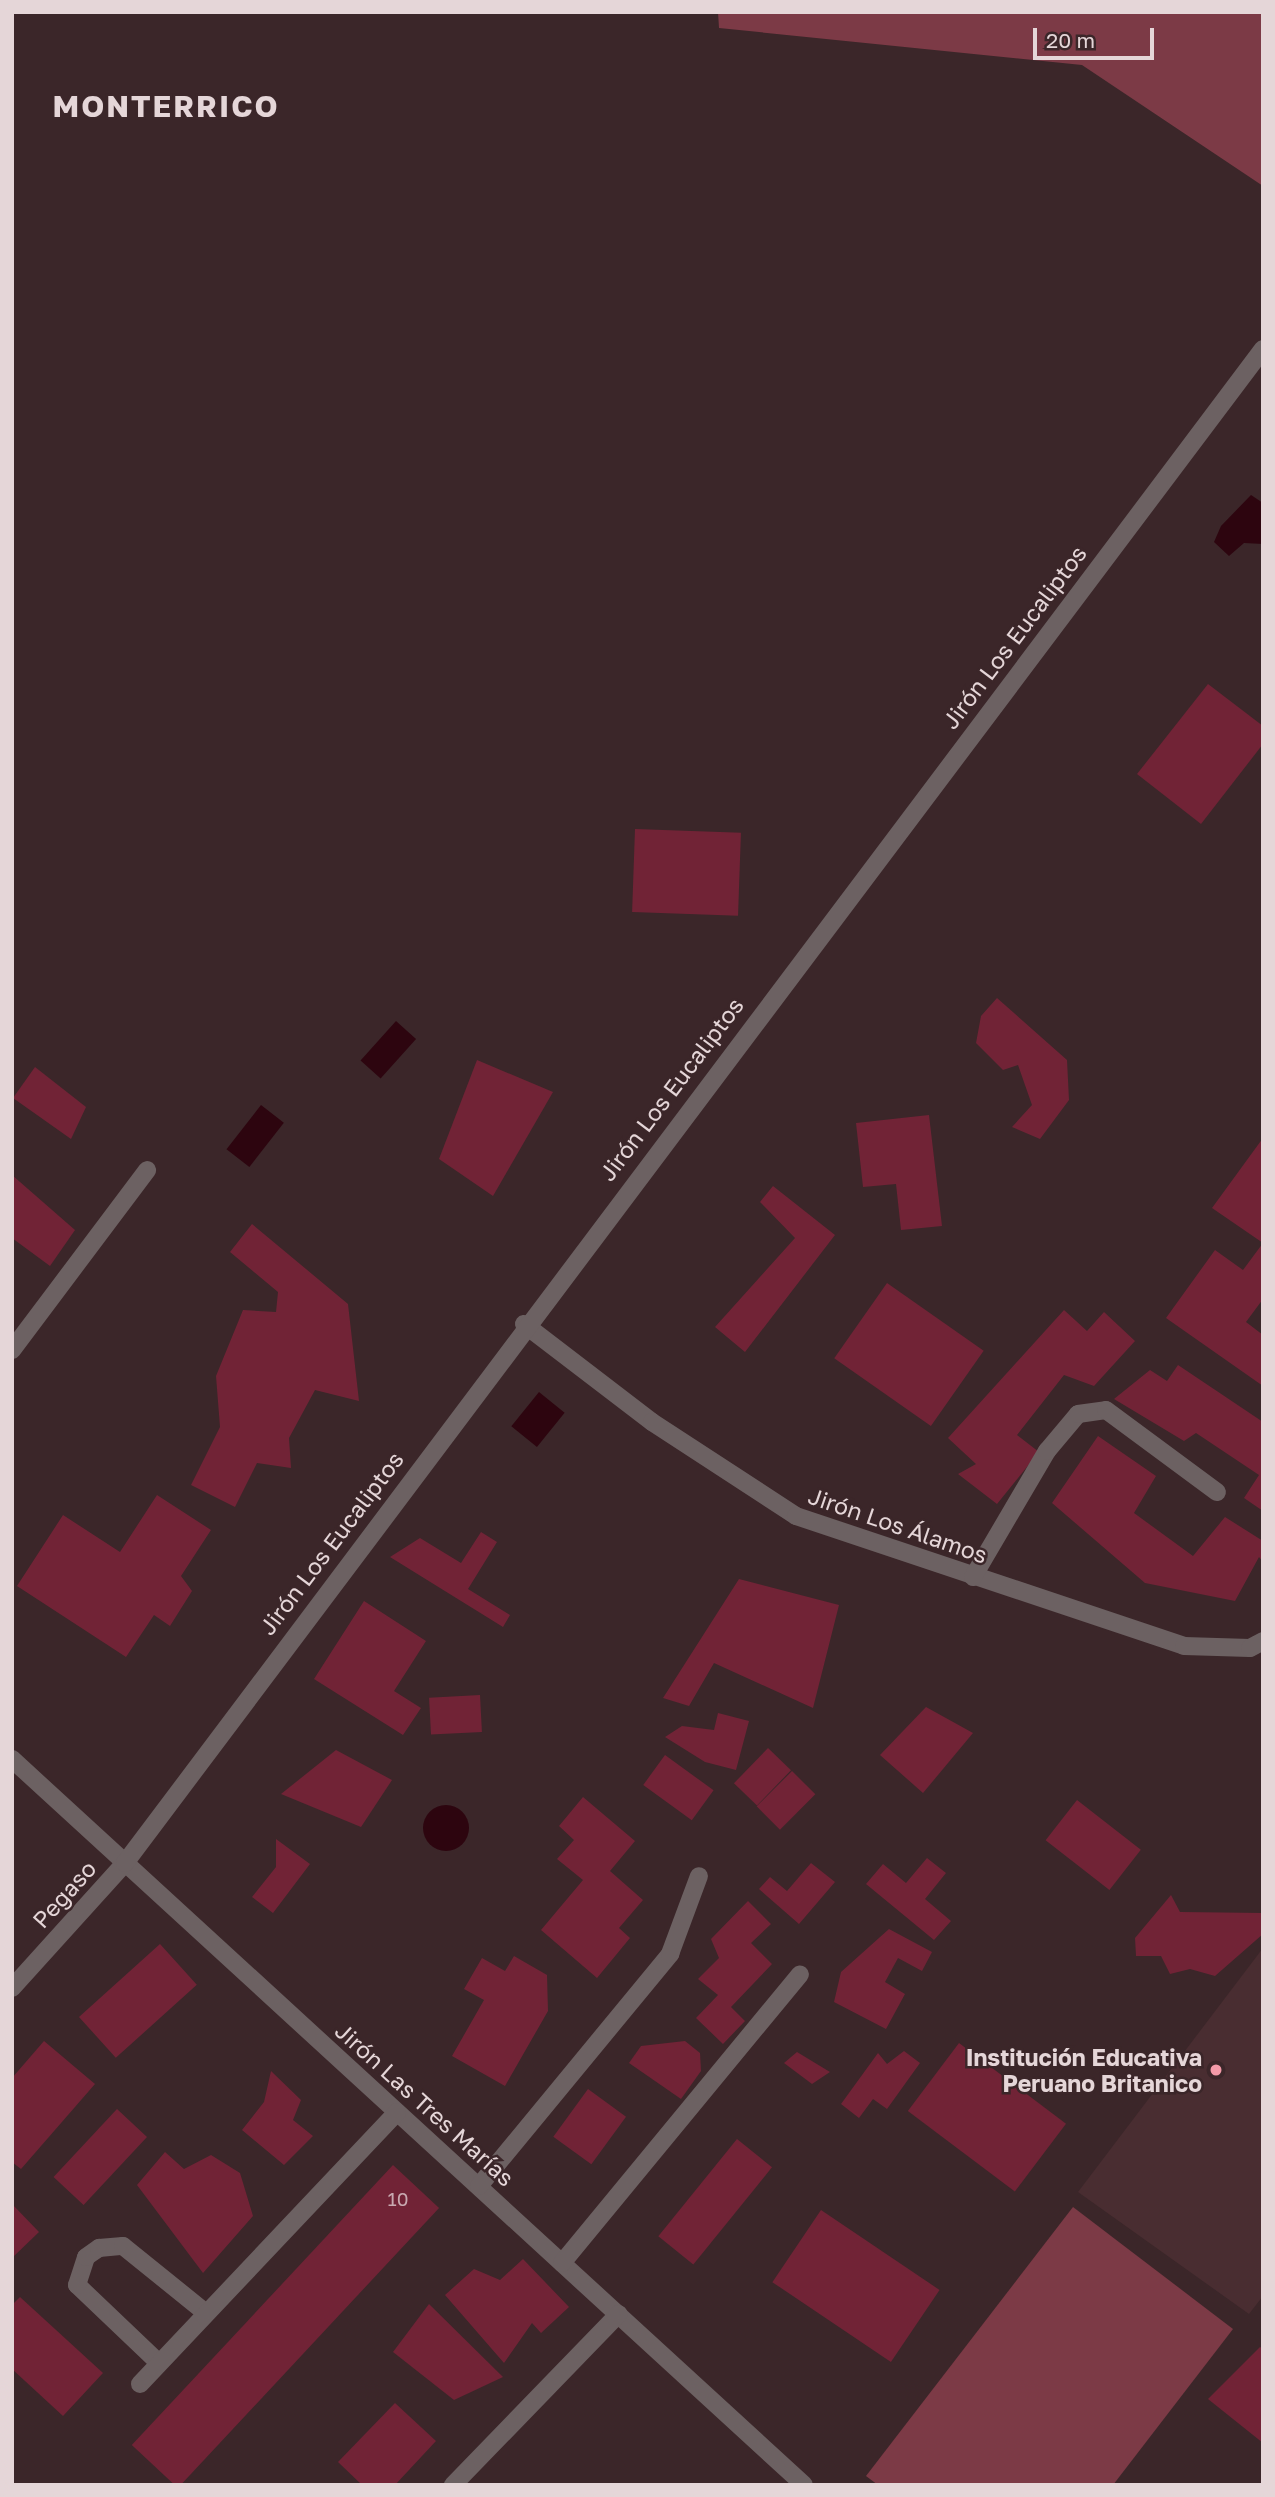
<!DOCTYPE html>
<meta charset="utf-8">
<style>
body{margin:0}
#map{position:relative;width:1275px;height:2497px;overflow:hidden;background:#3b2629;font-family:"Golos Text",sans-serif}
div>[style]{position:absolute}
.built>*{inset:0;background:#492d31}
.green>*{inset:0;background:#7c3a46}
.water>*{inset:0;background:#2d050f;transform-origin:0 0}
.round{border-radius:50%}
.building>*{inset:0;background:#712336;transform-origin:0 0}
.minor>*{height:18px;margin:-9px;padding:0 9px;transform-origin:9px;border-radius:9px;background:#6c6162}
.dots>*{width:19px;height:19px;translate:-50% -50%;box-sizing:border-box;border:4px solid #3b2629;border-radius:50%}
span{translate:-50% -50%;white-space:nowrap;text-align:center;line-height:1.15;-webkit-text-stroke:5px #3b2629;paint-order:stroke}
.number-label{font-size:19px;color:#c8a9b0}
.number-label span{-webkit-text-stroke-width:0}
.street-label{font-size:23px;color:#e5d6d8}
.poi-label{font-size:23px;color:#e5d6d8;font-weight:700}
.right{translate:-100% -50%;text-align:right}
.district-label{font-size:30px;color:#e5d6d8;font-weight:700;letter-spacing:2px}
.frame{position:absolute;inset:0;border:14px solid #e5d6d8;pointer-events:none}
.scale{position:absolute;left:1033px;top:28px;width:121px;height:32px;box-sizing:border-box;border:4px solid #e5d6d8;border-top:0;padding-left:9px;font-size:21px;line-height:24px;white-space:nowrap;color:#e5d6d8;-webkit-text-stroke:5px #3b2629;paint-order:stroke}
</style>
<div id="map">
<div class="built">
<i style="clip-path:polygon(1263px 1948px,1263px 2296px,1249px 2314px,1078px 2192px)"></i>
</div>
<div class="green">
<i style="clip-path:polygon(718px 12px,1263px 12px,1263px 186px,1082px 65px,719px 28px)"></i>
<i style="clip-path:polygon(1073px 2207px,1233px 2329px,1113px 2485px,878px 2485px,866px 2476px)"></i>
</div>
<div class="water">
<i style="clip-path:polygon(1251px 495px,1263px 503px,1263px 544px,1244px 543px,1229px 556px,1214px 542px,1221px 526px)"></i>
<i style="left:396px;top:1021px;width:27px;height:53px;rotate:42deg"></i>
<i style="left:261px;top:1105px;width:29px;height:56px;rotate:38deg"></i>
<i style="left:539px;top:1392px;width:33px;height:44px;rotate:39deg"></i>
<i class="round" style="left:423px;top:1805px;width:46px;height:46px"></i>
</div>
<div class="building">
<i style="clip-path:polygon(1208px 684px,1263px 726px,1263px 744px,1201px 824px,1137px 774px)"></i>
<i style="left:635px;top:829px;width:106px;height:83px;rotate:2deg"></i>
<i style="clip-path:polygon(997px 998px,1067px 1060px,1069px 1100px,1040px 1139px,1012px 1127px,1032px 1105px,1018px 1065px,1003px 1070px,976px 1043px,981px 1016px)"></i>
<i style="clip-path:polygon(477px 1060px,553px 1092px,493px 1196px,439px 1159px)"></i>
<i style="clip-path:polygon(35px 1067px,86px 1107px,71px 1139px,13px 1098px)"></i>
<i style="clip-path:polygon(929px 1115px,942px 1226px,901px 1230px,896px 1184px,863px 1187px,856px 1123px)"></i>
<i style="clip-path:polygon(1263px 1138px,1263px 1299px,1246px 1322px,1263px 1335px,1263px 1386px,1166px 1318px,1215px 1250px,1243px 1270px,1263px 1243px,1212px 1208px)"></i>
<i style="clip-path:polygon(12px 1175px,75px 1230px,50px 1266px,12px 1238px)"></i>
<i style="clip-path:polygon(773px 1186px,835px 1235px,745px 1352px,715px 1327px,795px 1238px,760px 1202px)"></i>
<i style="clip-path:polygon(252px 1224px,348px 1304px,359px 1401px,315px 1390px,289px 1438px,291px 1468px,257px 1463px,235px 1507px,191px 1485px,220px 1427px,216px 1376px,243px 1310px,276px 1312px,278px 1292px,230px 1252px)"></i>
<i style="left:887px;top:1283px;width:118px;height:92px;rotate:35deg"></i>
<i style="clip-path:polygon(1064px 1310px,1087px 1331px,1104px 1312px,1135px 1341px,1094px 1386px,1064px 1375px,1017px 1435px,1039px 1452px,997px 1504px,958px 1474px,976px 1464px,948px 1438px)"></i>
<i style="clip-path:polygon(1178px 1365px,1263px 1422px,1263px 1511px,1244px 1498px,1259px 1475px,1196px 1433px,1184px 1441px,1114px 1399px,1150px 1370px,1167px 1381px)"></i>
<i style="clip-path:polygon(1098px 1436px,1156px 1476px,1134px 1513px,1193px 1556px,1225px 1517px,1263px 1541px,1263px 1562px,1259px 1557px,1235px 1601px,1145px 1583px,1052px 1503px)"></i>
<i style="clip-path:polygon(157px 1495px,211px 1530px,181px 1576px,192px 1591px,170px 1626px,154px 1615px,126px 1657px,17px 1586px,63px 1515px,120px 1552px)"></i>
<i style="clip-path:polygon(481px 1532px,497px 1542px,468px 1589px,510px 1615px,503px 1627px,390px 1557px,420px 1538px,461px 1563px)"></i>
<i style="clip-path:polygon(739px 1579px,839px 1605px,813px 1708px,714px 1663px,689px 1706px,663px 1698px)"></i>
<i style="clip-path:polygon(364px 1601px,426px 1641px,394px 1691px,421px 1708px,403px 1735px,314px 1679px)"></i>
<i style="left:480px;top:1695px;width:37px;height:51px;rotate:87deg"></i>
<i style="clip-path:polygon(926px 1707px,973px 1733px,923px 1793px,880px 1755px)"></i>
<i style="clip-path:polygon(718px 1713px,749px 1721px,736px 1770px,705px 1762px,665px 1737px,682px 1726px,714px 1730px)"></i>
<i style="left:768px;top:1748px;width:32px;height:49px;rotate:44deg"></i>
<i style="clip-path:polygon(336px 1750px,392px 1780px,361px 1827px,281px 1794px)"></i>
<i style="left:665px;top:1755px;width:60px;height:37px;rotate:36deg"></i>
<i style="left:792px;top:1771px;width:33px;height:50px;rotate:45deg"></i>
<i style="clip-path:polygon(583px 1797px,635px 1841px,610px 1871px,643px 1900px,619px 1928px,630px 1938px,597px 1978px,541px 1930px,583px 1880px,557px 1859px,574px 1840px,559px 1826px)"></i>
<i style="left:1077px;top:1800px;width:81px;height:51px;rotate:38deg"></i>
<i style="clip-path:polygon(276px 1839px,310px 1864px,273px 1913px,252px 1897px,276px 1867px)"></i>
<i style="clip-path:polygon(927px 1858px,946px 1873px,925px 1899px,951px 1921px,934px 1940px,866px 1884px,883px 1864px,906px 1883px)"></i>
<i style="clip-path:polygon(811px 1863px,835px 1882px,799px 1924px,759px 1889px,770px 1877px,787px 1891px)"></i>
<i style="clip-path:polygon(1171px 1895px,1180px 1912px,1263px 1913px,1263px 1934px,1215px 1976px,1190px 1969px,1170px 1974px,1161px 1956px,1136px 1956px,1135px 1938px)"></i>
<i style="clip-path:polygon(748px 1901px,771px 1924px,751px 1943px,772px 1964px,731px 2007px,745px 2021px,723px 2044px,696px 2018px,718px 1995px,698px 1979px,719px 1958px,711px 1939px)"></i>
<i style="clip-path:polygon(889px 1929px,932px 1952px,922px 1971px,898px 1958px,885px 1982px,905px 1994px,886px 2029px,834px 2002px,841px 1972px)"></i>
<i style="left:160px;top:1944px;width:55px;height:109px;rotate:48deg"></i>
<i style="clip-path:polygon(514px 1956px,547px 1975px,548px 2011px,505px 2086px,452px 2056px,484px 2000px,464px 1989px,482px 1958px,505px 1971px)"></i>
<i style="clip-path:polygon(44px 2041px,95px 2084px,21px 2169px,12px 2162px,12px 2078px)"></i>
<i style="clip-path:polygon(685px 2041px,700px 2053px,701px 2071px,681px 2099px,629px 2063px,641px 2046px)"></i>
<i style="left:959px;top:2043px;width:134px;height:85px;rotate:37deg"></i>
<i style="clip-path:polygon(904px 2051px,920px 2063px,887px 2109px,873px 2099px,859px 2118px,841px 2104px,878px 2053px,887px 2064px)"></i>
<i style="clip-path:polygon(797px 2052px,830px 2072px,812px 2084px,784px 2063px)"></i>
<i style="clip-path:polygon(271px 2071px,301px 2100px,293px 2120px,313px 2136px,284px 2165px,242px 2130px,264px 2102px)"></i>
<i style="left:588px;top:2089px;width:47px;height:59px;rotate:36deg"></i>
<i style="left:117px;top:2109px;width:41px;height:93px;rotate:43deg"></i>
<i style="left:737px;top:2139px;width:45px;height:125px;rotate:39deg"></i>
<i style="clip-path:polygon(165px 2152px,184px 2169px,211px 2155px,240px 2173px,253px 2216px,203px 2273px,137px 2185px)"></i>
<i style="left:393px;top:2165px;width:63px;height:383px;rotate:43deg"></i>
<i style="clip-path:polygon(12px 2204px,39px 2232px,12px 2258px)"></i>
<i style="left:821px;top:2210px;width:143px;height:87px;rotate:34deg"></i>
<i style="clip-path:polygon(523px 2259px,569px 2307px,541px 2333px,532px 2323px,504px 2363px,445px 2295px,474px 2269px,500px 2280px)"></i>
<i style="clip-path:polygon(20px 2297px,103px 2373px,63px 2416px,12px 2369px,12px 2305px)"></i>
<i style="clip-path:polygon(429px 2304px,503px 2377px,454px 2400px,393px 2352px)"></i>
<i style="clip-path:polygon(1260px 2347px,1263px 2349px,1263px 2443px,1208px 2399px)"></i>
<i style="clip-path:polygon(395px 2403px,436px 2441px,395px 2485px,362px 2485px,338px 2462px)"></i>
</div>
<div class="minor">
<i style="left:524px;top:1324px;width:161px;rotate:37.4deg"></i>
<i style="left:652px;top:1422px;width:172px;rotate:33.1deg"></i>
<i style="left:796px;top:1516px;width:409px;rotate:18.5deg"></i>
<i style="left:1184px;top:1646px;width:66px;rotate:1.7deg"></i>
<i style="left:1250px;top:1648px;width:15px;rotate:-28deg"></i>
<i style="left:12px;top:1350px;width:225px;rotate:-53.1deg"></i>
<i style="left:973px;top:1577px;width:146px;rotate:-59.6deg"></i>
<i style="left:1047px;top:1451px;width:48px;rotate:-50deg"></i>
<i style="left:1078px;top:1414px;width:28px;rotate:-8deg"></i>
<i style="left:1106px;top:1410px;width:138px;rotate:36.5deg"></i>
<i style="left:12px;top:1759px;width:1074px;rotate:42.51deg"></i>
<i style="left:12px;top:1988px;width:169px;rotate:-47.9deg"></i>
<i style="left:125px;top:1863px;width:1894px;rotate:-53.07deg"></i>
<i style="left:479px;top:2186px;width:301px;rotate:-50.5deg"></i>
<i style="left:670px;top:1954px;width:83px;rotate:-69.6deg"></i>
<i style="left:562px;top:2263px;width:374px;rotate:-50.5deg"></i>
<i style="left:159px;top:2363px;width:113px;rotate:-136.4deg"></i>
<i style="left:77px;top:2285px;width:29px;rotate:-72deg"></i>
<i style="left:86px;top:2257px;width:16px;rotate:-35deg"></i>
<i style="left:99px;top:2248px;width:24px;rotate:-5deg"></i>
<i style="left:123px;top:2246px;width:107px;rotate:38.9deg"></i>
<i style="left:140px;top:2384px;width:374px;rotate:-46.6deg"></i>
<i style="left:453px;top:2485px;width:238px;rotate:-45.9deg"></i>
</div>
<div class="dots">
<i style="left:1216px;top:2070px;background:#f39aa8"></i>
</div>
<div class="number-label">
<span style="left:398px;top:2199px">10</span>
</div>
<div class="street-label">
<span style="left:1014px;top:637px;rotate:-53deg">Jirón Los Eucaliptos</span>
<span style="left:671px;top:1089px;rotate:-53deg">Jirón Los Eucaliptos</span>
<span style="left:898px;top:1525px;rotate:19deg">Jirón Los Álamos</span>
<span style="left:331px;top:1543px;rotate:-53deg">Jirón Los Eucaliptos</span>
<span style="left:64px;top:1894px;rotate:-48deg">Pegaso</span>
<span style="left:425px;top:2104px;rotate:42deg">Jirón Las Tres Marías</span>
</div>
<div class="poi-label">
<span class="right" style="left:1202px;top:2070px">Institución Educativa<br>Peruano Britanico</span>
</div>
<div class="district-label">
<span style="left:166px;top:106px">MONTERRICO</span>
</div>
<div class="frame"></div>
<div class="scale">20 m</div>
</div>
